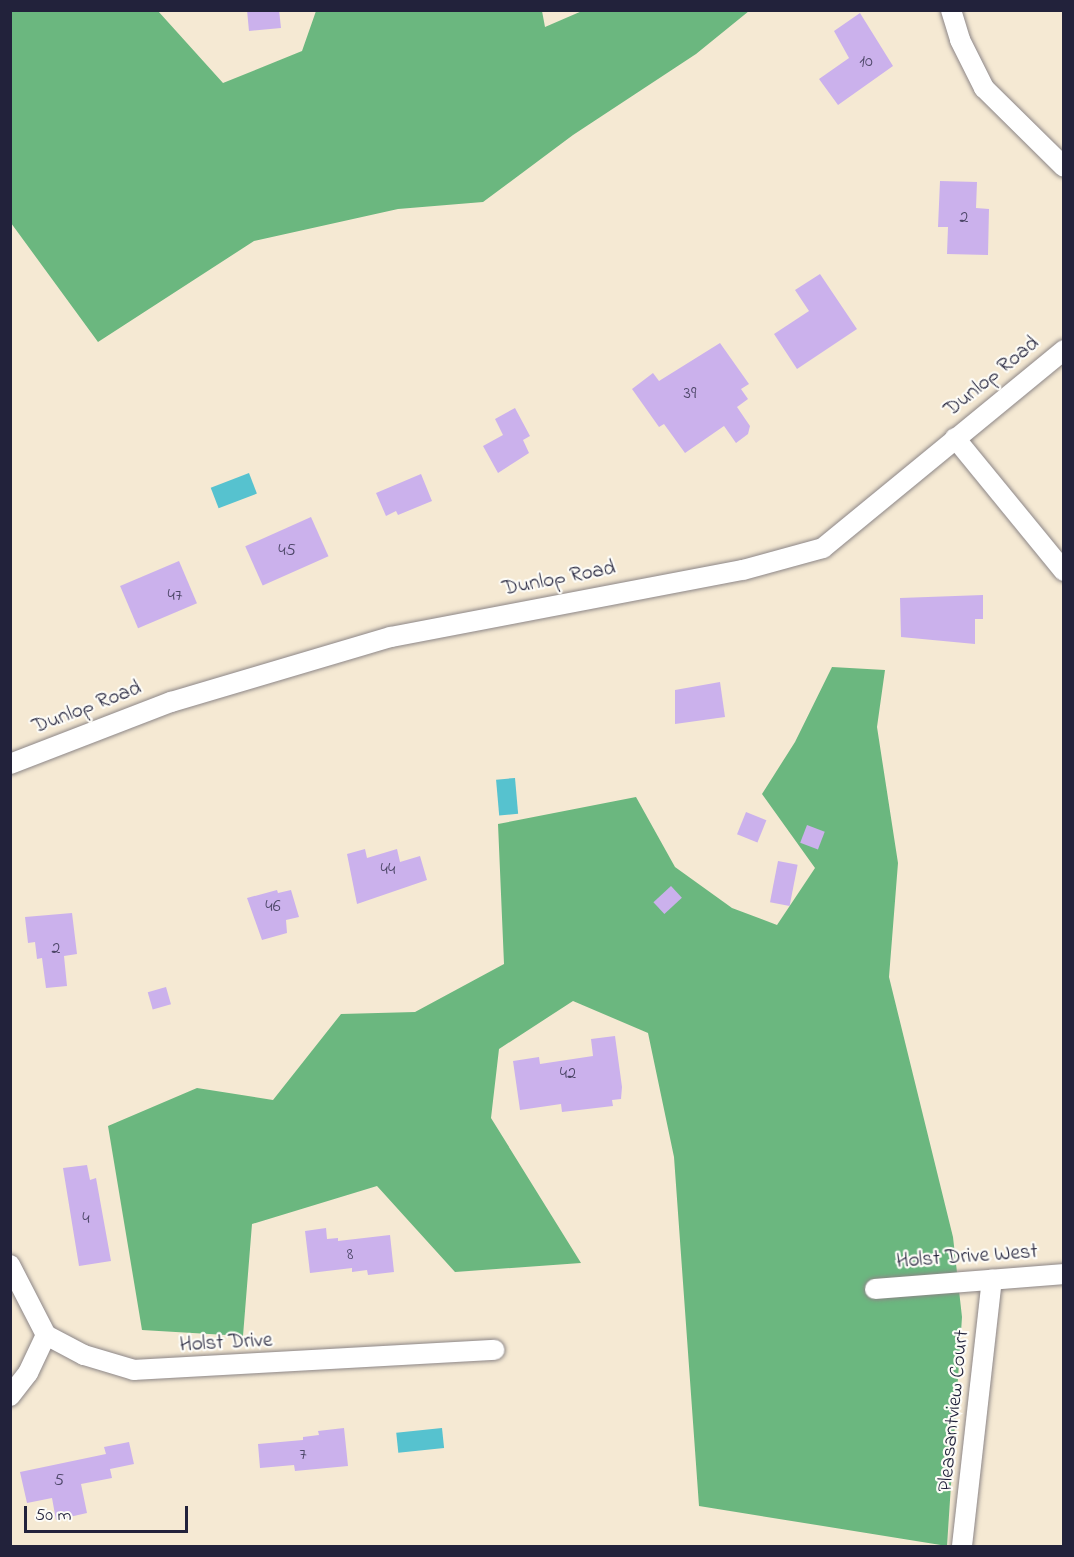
<!DOCTYPE html>
<style>
body{margin:0}
#map{position:relative;width:1074px;height:1557px;overflow:hidden;background:#f5e9d3;font-family:"Indie Flower",sans-serif}
div>[style]{position:absolute}
.forest>*{inset:0;background:#6bb77f}
.water>*{inset:0;background:#56c2cf;transform-origin:0 0}
.building>*{inset:0;background:#cbb1ec;transform-origin:0 0}
.roads{filter:drop-shadow(0 0 2px #8c8687) drop-shadow(0 0 2px #8c8687)}
.street>*{height:20px;margin:-10px;padding:0 10px;transform-origin:10px;border-radius:10px;background:#fff}
span{translate:-50% -50%;white-space:nowrap;text-align:center;line-height:1.15;-webkit-text-stroke:4.5px #fdfcf7;paint-order:stroke}
.number-label{font-size:18px;color:#4c4667}
.number-label span{-webkit-text-stroke-width:0}
.street-label{font-size:21px;color:#22223b}
.frame{position:absolute;inset:0;border:12px solid #22223b;pointer-events:none}
.scale{position:absolute;left:24px;top:1506px;width:164px;height:27px;box-sizing:border-box;border:3px solid #22223b;border-top:0;padding-left:8px;font-size:18px;line-height:21px;white-space:nowrap;color:#22223b;-webkit-text-stroke:4px #fdfcf7;paint-order:stroke}
</style>
<div id="map">
<div class="forest">
<i style="clip-path:polygon(10px 11px,158px 11px,223px 83px,302px 51px,316px 11px,542px 11px,545px 27px,582px 11px,749px 11px,696px 54px,573px 135px,483px 202px,398px 209px,254px 241px,98px 342px,11px 223px)"></i>
<i style="clip-path:polygon(832px 667px,885px 670px,877px 727px,898px 863px,889px 977px,953px 1237px,962px 1317px,947px 1546px,699px 1506px,674px 1157px,648px 1033px,573px 1001px,499px 1049px,491px 1118px,581px 1263px,455px 1272px,377px 1186px,252px 1224px,243px 1336px,142px 1330px,108px 1126px,197px 1088px,273px 1100px,341px 1014px,415px 1012px,504px 964px,498px 824px,636px 797px,675px 867px,732px 908px,777px 925px,815px 868px,762px 794px,795px 742px)"></i>
</div>
<div class="water">
<i style="left:249px;top:473px;width:22px;height:41px;rotate:69deg"></i>
<i style="left:515px;top:778px;width:36px;height:19px;rotate:85deg"></i>
<i style="left:442px;top:1428px;width:20px;height:46px;rotate:84deg"></i>
</div>
<div class="building">
<i style="clip-path:polygon(247px 10px,279px 10px,281px 28px,249px 31px)"></i>
<i style="clip-path:polygon(860px 13px,893px 66px,838px 105px,819px 79px,849px 58px,834px 31px)"></i>
<i style="clip-path:polygon(940px 181px,977px 182px,976px 208px,989px 209px,988px 255px,947px 254px,948px 227px,938px 227px)"></i>
<i style="clip-path:polygon(820px 274px,857px 329px,797px 369px,774px 334px,809px 311px,795px 290px)"></i>
<i style="clip-path:polygon(720px 343px,749px 384px,741px 389px,748px 399px,737px 407px,750px 426px,748px 434px,736px 443px,724px 426px,685px 453px,664px 424px,659px 427px,632px 389px,653px 373px,659px 381px)"></i>
<i style="clip-path:polygon(515px 408px,530px 436px,523px 440px,529px 453px,498px 473px,483px 446px,503px 435px,495px 419px)"></i>
<i style="clip-path:polygon(421px 474px,432px 501px,398px 515px,396px 511px,386px 516px,376px 493px)"></i>
<i style="left:311px;top:517px;width:43px;height:72px;rotate:66deg"></i>
<i style="left:179px;top:561px;width:46px;height:64px;rotate:67deg"></i>
<i style="clip-path:polygon(983px 595px,983px 619px,975px 619px,975px 644px,901px 637px,900px 598px)"></i>
<i style="clip-path:polygon(720px 682px,725px 717px,675px 724px,675px 690px)"></i>
<i style="left:746px;top:812px;width:22px;height:24px;rotate:22deg"></i>
<i style="left:807px;top:825px;width:19px;height:19px;rotate:21deg"></i>
<i style="clip-path:polygon(365px 849px,367px 858px,397px 849px,400px 862px,420px 856px,427px 880px,357px 904px,347px 854px)"></i>
<i style="left:778px;top:861px;width:20px;height:42px;rotate:11deg"></i>
<i style="left:671px;top:886px;width:16px;height:24px;rotate:47deg"></i>
<i style="clip-path:polygon(277px 890px,278px 893px,291px 890px,299px 917px,286px 920px,287px 933px,262px 940px,247px 898px)"></i>
<i style="clip-path:polygon(72px 913px,77px 954px,64px 956px,67px 986px,46px 988px,42px 958px,37px 959px,35px 942px,28px 943px,25px 917px)"></i>
<i style="left:166px;top:987px;width:18px;height:19px;rotate:74deg"></i>
<i style="clip-path:polygon(615px 1036px,622px 1087px,621px 1099px,612px 1100px,613px 1106px,562px 1112px,561px 1104px,520px 1110px,513px 1061px,539px 1057px,540px 1064px,593px 1056px,591px 1039px)"></i>
<i style="clip-path:polygon(87px 1165px,90px 1180px,96px 1178px,111px 1261px,79px 1266px,63px 1168px)"></i>
<i style="clip-path:polygon(326px 1228px,327px 1239px,338px 1238px,338px 1241px,390px 1235px,394px 1272px,368px 1275px,367px 1270px,352px 1272px,352px 1268px,310px 1273px,305px 1231px)"></i>
<i style="clip-path:polygon(344px 1428px,348px 1466px,295px 1471px,294px 1465px,260px 1468px,258px 1444px,303px 1440px,303px 1437px,319px 1435px,318px 1431px)"></i>
<i style="clip-path:polygon(129px 1442px,134px 1464px,110px 1469px,112px 1478px,81px 1484px,87px 1513px,56px 1520px,52px 1498px,27px 1503px,20px 1472px,106px 1454px,104px 1447px)"></i>
</div>
<div class="roads">
<div class="street">
<i style="left:951px;top:10px;width:31px;rotate:73deg"></i>
<i style="left:960px;top:40px;width:54px;rotate:63.4deg"></i>
<i style="left:984px;top:88px;width:112px;rotate:44.6deg"></i>
<i style="left:955px;top:438px;width:172px;rotate:50.7deg"></i>
<i style="left:10px;top:764px;width:173px;rotate:-21.1deg"></i>
<i style="left:171px;top:702px;width:229px;rotate:-16.5deg"></i>
<i style="left:391px;top:637px;width:358px;rotate:-10.8deg"></i>
<i style="left:743px;top:570px;width:83px;rotate:-15.4deg"></i>
<i style="left:823px;top:548px;width:312px;rotate:-39.4deg"></i>
<i style="left:10px;top:1265px;width:79px;rotate:62.8deg"></i>
<i style="left:46px;top:1335px;width:43px;rotate:27.8deg"></i>
<i style="left:84px;top:1355px;width:52px;rotate:16.7deg"></i>
<i style="left:134px;top:1370px;width:361px;rotate:-3.2deg"></i>
<i style="left:875px;top:1289px;width:190px;rotate:-4.5deg"></i>
<i style="left:10px;top:1396px;width:29px;rotate:-52deg"></i>
<i style="left:28px;top:1373px;width:42px;rotate:-64.7deg"></i>
<i style="left:962px;top:1546px;width:268px;rotate:-83.6deg"></i>
</div>
</div>
<div class="number-label">
<span style="left:866px;top:62px">10</span>
<span style="left:964px;top:218px">2</span>
<span style="left:690px;top:394px">39</span>
<span style="left:287px;top:551px">45</span>
<span style="left:175px;top:596px">47</span>
<span style="left:388px;top:870px">44</span>
<span style="left:273px;top:907px">46</span>
<span style="left:56px;top:949px">2</span>
<span style="left:568px;top:1074px">42</span>
<span style="left:86px;top:1219px">4</span>
<span style="left:350px;top:1255px">8</span>
<span style="left:303px;top:1455px">7</span>
<span style="left:59px;top:1481px">5</span>
</div>
<div class="street-label">
<span style="left:992px;top:377px;rotate:-39deg">Dunlop Road</span>
<span style="left:559px;top:579px;rotate:-11deg">Dunlop Road</span>
<span style="left:87px;top:708px;rotate:-21deg">Dunlop Road</span>
<span style="left:967px;top:1257px;rotate:-4deg">Holst Drive West</span>
<span style="left:226px;top:1343px;rotate:-3deg">Holst Drive</span>
<span style="left:954px;top:1411px;rotate:-84deg">Pleasantview Court</span>
</div>
<div class="frame"></div>
<div class="scale">50 m</div>
</div>
